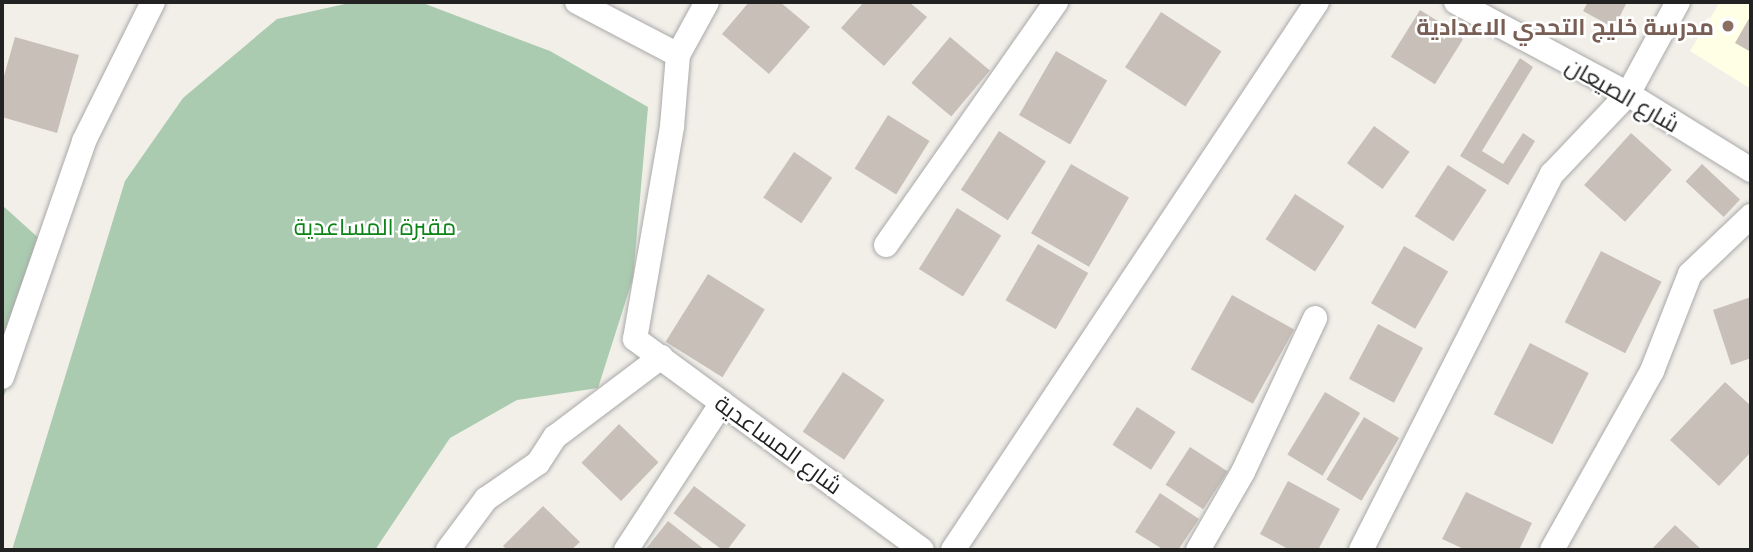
<!DOCTYPE html>
<meta charset="utf-8">
<style>
body{margin:0}
#map{position:relative;width:1753px;height:552px;overflow:hidden;background:#f2efe9;font-family:"Noto Sans",Cairo,sans-serif}
div>[style]{position:absolute}
.education>*{inset:0;background:#ffffe5}
.cemetery>*{inset:0;background:#aacbaf}
.building>*{inset:0;background:#c7bfb8;transform-origin:0 0}
.roads{filter:drop-shadow(0 0 2px #a9a9a9) drop-shadow(0 0 2px #a9a9a9)}
.minor>*{height:24px;margin:-12px;padding:0 12px;transform-origin:12px;border-radius:12px;background:#fff}
.dots>*{width:19px;height:19px;translate:-50% -50%;box-sizing:border-box;border:4px solid #fff;border-radius:50%}
span{translate:-50% -50%;white-space:nowrap;text-align:center;line-height:1.15;-webkit-text-stroke:5px #fff;paint-order:stroke}
.education-label{font-size:23px;color:#785e54;font-weight:700}
.right{translate:-100% -50%;text-align:right}
.street-label{font-size:23px;color:#222}
.park-label{font-size:23px;color:#0c8416}
.frame{position:absolute;inset:0;border:4px solid #222;pointer-events:none}
</style>
<div id="map">
<div class="education">
<i style="clip-path:polygon(1720px 2px,1751px 2px,1751px 89px,1690px 51px)"></i>
</div>
<div class="cemetery">
<i style="clip-path:polygon(354px 2px,420px 2px,550px 51px,648px 107px,633px 278px,598px 388px,517px 400px,450px 438px,375px 550px,12px 550px,125px 181px,183px 98px,277px 19px)"></i>
<i style="clip-path:polygon(2px 205px,53px 251px,2px 402px)"></i>
</div>
<div class="building">
<i style="clip-path:polygon(749px 2px,780px 2px,810px 27px,769px 74px,722px 34px)"></i>
<i style="clip-path:polygon(864px 2px,909px 2px,927px 17px,884px 66px,841px 28px)"></i>
<i style="clip-path:polygon(1588px 2px,1627px 2px,1614px 28px,1583px 11px)"></i>
<i style="left:1420px;top:10px;width:52px;height:55px;rotate:32deg"></i>
<i style="left:1161px;top:12px;width:72px;height:66px;rotate:33deg"></i>
<i style="clip-path:polygon(1751px 15px,1751px 52px,1735px 43px)"></i>
<i style="clip-path:polygon(15px 37px,79px 55px,57px 133px,2px 117px,2px 83px)"></i>
<i style="left:950px;top:37px;width:52px;height:60px;rotate:40deg"></i>
<i style="left:1056px;top:51px;width:59px;height:74px;rotate:30deg"></i>
<i style="clip-path:polygon(1520px 58px,1533px 67px,1482px 151px,1503px 164px,1523px 133px,1535px 141px,1508px 185px,1460px 156px)"></i>
<i style="left:888px;top:115px;width:49px;height:63px;rotate:32deg"></i>
<i style="left:1374px;top:126px;width:44px;height:46px;rotate:36deg"></i>
<i style="left:999px;top:131px;width:56px;height:70px;rotate:33deg"></i>
<i style="left:1631px;top:133px;width:55px;height:70px;rotate:42deg"></i>
<i style="left:794px;top:152px;width:46px;height:55px;rotate:34deg"></i>
<i style="left:1071px;top:164px;width:67px;height:80px;rotate:30deg"></i>
<i style="left:1702px;top:164px;width:52px;height:24px;rotate:43deg"></i>
<i style="left:1448px;top:165px;width:46px;height:61px;rotate:33deg"></i>
<i style="left:1295px;top:194px;width:59px;height:54px;rotate:33deg"></i>
<i style="left:957px;top:208px;width:52px;height:72px;rotate:32deg"></i>
<i style="left:1038px;top:244px;width:58px;height:65px;rotate:30deg"></i>
<i style="left:1404px;top:246px;width:51px;height:66px;rotate:30deg"></i>
<i style="left:1601px;top:251px;width:68px;height:80px;rotate:27deg"></i>
<i style="left:708px;top:274px;width:67px;height:80px;rotate:32deg"></i>
<i style="left:1232px;top:295px;width:71px;height:85px;rotate:29deg"></i>
<i style="clip-path:polygon(1751px 297px,1751px 358px,1731px 365px,1713px 310px)"></i>
<i style="left:1378px;top:324px;width:51px;height:62px;rotate:28deg"></i>
<i style="left:1530px;top:343px;width:66px;height:80px;rotate:27deg"></i>
<i style="left:843px;top:372px;width:50px;height:72px;rotate:34deg"></i>
<i style="clip-path:polygon(1725px 382px,1751px 406px,1751px 452px,1719px 486px,1670px 440px)"></i>
<i style="left:1325px;top:392px;width:41px;height:73px;rotate:31deg"></i>
<i style="left:1137px;top:407px;width:46px;height:45px;rotate:33deg"></i>
<i style="left:1364px;top:417px;width:41px;height:73px;rotate:31deg"></i>
<i style="left:619px;top:424px;width:55px;height:54px;rotate:44deg"></i>
<i style="left:1190px;top:447px;width:45px;height:45px;rotate:33deg"></i>
<i style="clip-path:polygon(1288px 481px,1340px 509px,1318px 550px,1290px 550px,1260px 534px)"></i>
<i style="left:694px;top:486px;width:65px;height:34px;rotate:37deg"></i>
<i style="clip-path:polygon(1466px 492px,1532px 523px,1519px 550px,1466px 550px,1442px 539px)"></i>
<i style="clip-path:polygon(1160px 493px,1199px 519px,1178px 550px,1164px 550px,1135px 532px)"></i>
<i style="clip-path:polygon(543px 506px,580px 542px,571px 550px,507px 550px,503px 546px)"></i>
<i style="clip-path:polygon(668px 521px,705px 550px,645px 550px)"></i>
<i style="clip-path:polygon(1675px 525px,1702px 550px,1651px 550px)"></i>
</div>
<div class="roads">
<div class="minor">
<i style="left:577px;top:2px;width:114px;rotate:27.7deg"></i>
<i style="left:678px;top:55px;width:60px;rotate:-61.3deg"></i>
<i style="left:1456px;top:2px;width:195px;rotate:28.1deg"></i>
<i style="left:1628px;top:94px;width:145px;rotate:31.7deg"></i>
<i style="left:678px;top:55px;width:72px;rotate:94.8deg"></i>
<i style="left:672px;top:127px;width:215px;rotate:99.9deg"></i>
<i style="left:635px;top:339px;width:356px;rotate:36.3deg"></i>
<i style="left:886px;top:245px;width:297px;rotate:-55deg"></i>
<i style="left:2px;top:377px;width:250px;rotate:-70.8deg"></i>
<i style="left:84px;top:141px;width:155px;rotate:-63.6deg"></i>
<i style="left:448px;top:550px;width:64px;rotate:-53.3deg"></i>
<i style="left:486px;top:499px;width:63px;rotate:-34.7deg"></i>
<i style="left:538px;top:463px;width:31px;rotate:-57deg"></i>
<i style="left:555px;top:437px;width:133px;rotate:-37deg"></i>
<i style="left:626px;top:550px;width:176px;rotate:-56.9deg"></i>
<i style="left:953px;top:550px;width:658px;rotate:-56.41deg"></i>
<i style="left:1198px;top:550px;width:90px;rotate:-60deg"></i>
<i style="left:1243px;top:472px;width:170px;rotate:-64.9deg"></i>
<i style="left:1361px;top:550px;width:422px;rotate:-63.1deg"></i>
<i style="left:1552px;top:174px;width:110px;rotate:-46.5deg"></i>
<i style="left:1628px;top:94px;width:105px;rotate:-61.5deg"></i>
<i style="left:1552px;top:550px;width:205px;rotate:-60.8deg"></i>
<i style="left:1652px;top:371px;width:104px;rotate:-68.6deg"></i>
<i style="left:1690px;top:274px;width:84px;rotate:-43.6deg"></i>
</div>
</div>
<div class="dots">
<i style="left:1728px;top:26px;background:#8d6e63"></i>
</div>
<div class="education-label">
<span class="right" style="left:1714px;top:26px">مدرسة خليج التحدي الاعدادية</span>
</div>
<div class="street-label">
<span style="left:1623px;top:94px;rotate:30deg">شارع الصيعان</span>
<span style="left:779px;top:444px;rotate:36deg">شارع المساعدية</span>
</div>
<div class="park-label">
<span style="left:375px;top:226px">مقبرة المساعدية</span>
</div>
<div class="frame"></div>
</div>
